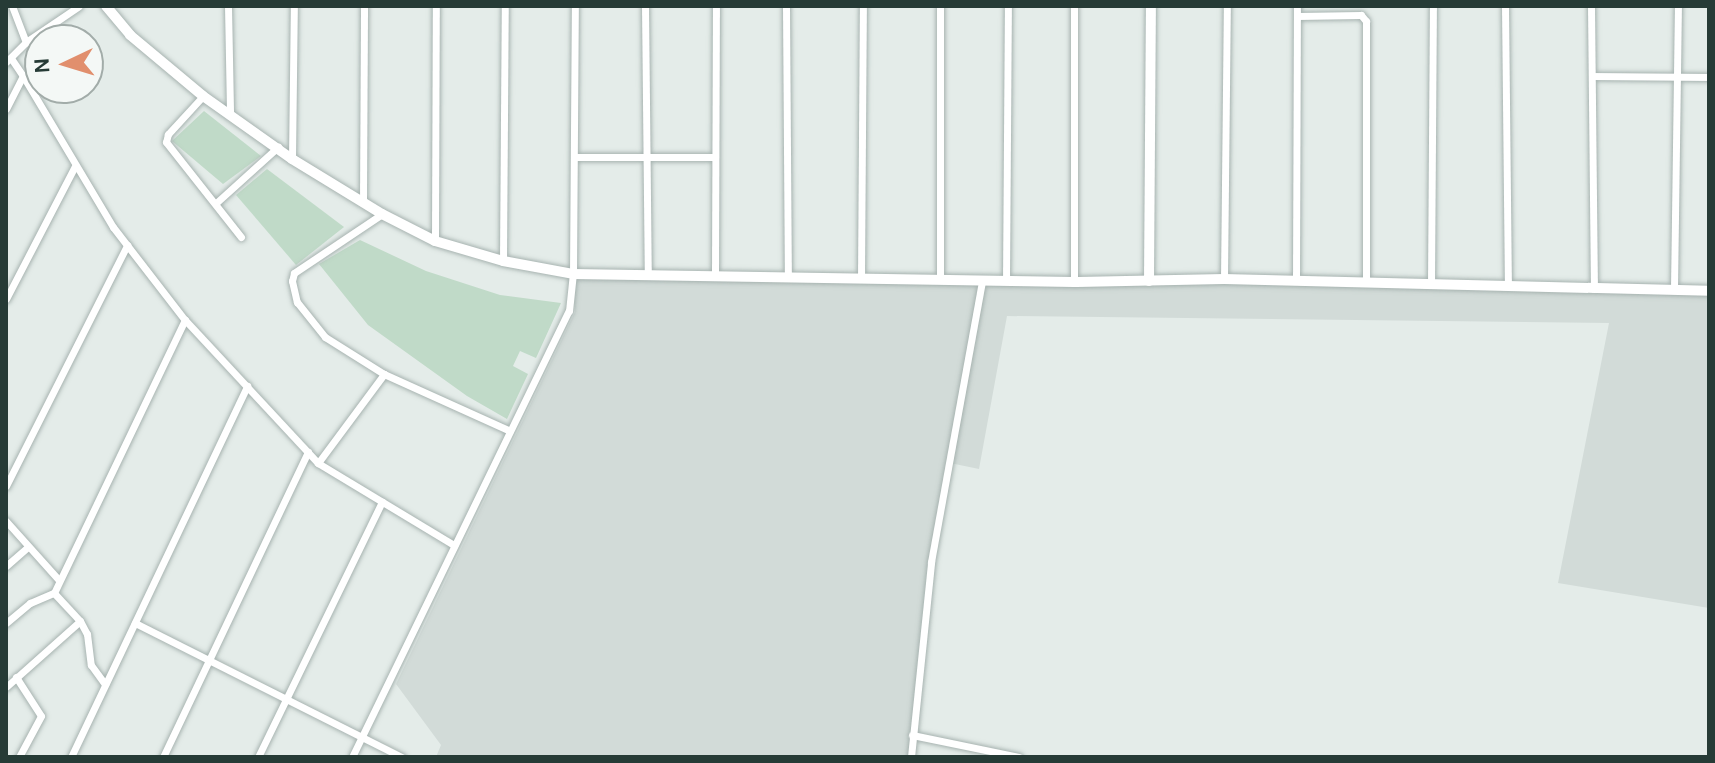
<!DOCTYPE html>
<style>
body{margin:0}
#map{position:relative;width:1715px;height:763px;overflow:hidden;background:#e4ece9;font-family:Karla,sans-serif}
div>[style]{position:absolute}
.built>*{inset:0;background:#d2dbd8}
.green>*{inset:0;background:#c0dac8}
.roads{filter:drop-shadow(0 0 2px #a7b3b0) drop-shadow(0 0 2px #a7b3b0)}
.street>*{height:7px;margin:-3.5px;padding:0 3.5px;transform-origin:3.5px;border-radius:3.5px;background:#fff}
.secondary>*{height:10px;margin:-5px;padding:0 5px;transform-origin:5px;border-radius:5px;background:#fff}
span{translate:-50% -50%;white-space:nowrap;text-align:center;line-height:1.15;-webkit-text-stroke:6px #f4f8f6;paint-order:stroke}
.frame{position:absolute;inset:0;border:8px solid #263b36;pointer-events:none}
.north{position:absolute;left:24px;top:24px;width:80px;height:80px;box-sizing:border-box;background:#f4f8f6;border:2px solid #a2aca9;border-radius:50%;rotate:266deg;font-size:22px;font-weight:700;line-height:32px;text-align:center;color:#263b36}
.north::after{content:'';display:block;margin:auto;width:28px;height:36px;background:#e18f6d;clip-path:polygon(50% 0,100% 100%,50% 72%,0 100%)}
</style>
<div id="map">
<div class="built">
<i style="clip-path:polygon(573px 274px,1709px 291px,1709px 608px,1558px 583px,1609px 323px,1007px 316px,979px 469px,950px 463px,931px 562px,911px 757px,436px 757px,441px 745px,396px 684px,575px 312px)"></i>
</div>
<div class="green">
<i style="clip-path:polygon(204px 111px,261px 156px,223px 184px,172px 141px)"></i>
<i style="clip-path:polygon(267px 169px,344px 227px,296px 265px,236px 195px)"></i>
<i style="clip-path:polygon(360px 240px,426px 271px,500px 295px,561px 303px,536px 358px,520px 351px,513px 366px,528px 374px,507px 419px,467px 396px,368px 325px,319px 264px)"></i>
</div>
<div class="roads">
<div class="street">
<i style="left:12px;top:6px;width:39px;rotate:69deg"></i>
<i style="left:228px;top:6px;width:109px;rotate:88.9deg"></i>
<i style="left:645px;top:6px;width:270px;rotate:89.4deg"></i>
<i style="left:786px;top:6px;width:271px;rotate:89.6deg"></i>
<i style="left:1505px;top:6px;width:280px;rotate:89.4deg"></i>
<i style="left:1591px;top:6px;width:283px;rotate:89.4deg"></i>
<i style="left:1297px;top:16px;width:64px;rotate:-0.9deg"></i>
<i style="left:1361px;top:15px;width:8px;rotate:50deg"></i>
<i style="left:1366px;top:21px;width:262px;rotate:90deg"></i>
<i style="left:6px;top:62px;width:28px;rotate:-45deg"></i>
<i style="left:26px;top:42px;width:64px;rotate:-34.2deg"></i>
<i style="left:23px;top:76px;width:176px;rotate:59.2deg"></i>
<i style="left:113px;top:227px;width:118px;rotate:52.3deg"></i>
<i style="left:185px;top:320px;width:195px;rotate:47.1deg"></i>
<i style="left:318px;top:463px;width:159px;rotate:31.1deg"></i>
<i style="left:1593px;top:76px;width:116px;rotate:0.5deg"></i>
<i style="left:203px;top:96px;width:52px;rotate:132.6deg"></i>
<i style="left:168px;top:134px;width:8px;rotate:104deg"></i>
<i style="left:166px;top:142px;width:121px;rotate:51.7deg"></i>
<i style="left:6px;top:109px;width:37px;rotate:-63deg"></i>
<i style="left:23px;top:76px;width:22px;rotate:-124deg"></i>
<i style="left:574px;top:157px;width:139px"></i>
<i style="left:292px;top:159px;width:153px;rotate:-89.3deg"></i>
<i style="left:216px;top:203px;width:84px;rotate:-42.1deg"></i>
<i style="left:363px;top:203px;width:197px;rotate:-89.7deg"></i>
<i style="left:382px;top:214px;width:106px;rotate:146.2deg"></i>
<i style="left:294px;top:273px;width:8px;rotate:104deg"></i>
<i style="left:292px;top:281px;width:22px;rotate:77deg"></i>
<i style="left:297px;top:302px;width:45px;rotate:51.3deg"></i>
<i style="left:325px;top:337px;width:70px;rotate:32.1deg"></i>
<i style="left:384px;top:374px;width:138px;rotate:24.3deg"></i>
<i style="left:435px;top:241px;width:235px;rotate:-89.8deg"></i>
<i style="left:503px;top:261px;width:255px;rotate:-89.6deg"></i>
<i style="left:715px;top:277px;width:271px;rotate:-89.8deg"></i>
<i style="left:861px;top:278px;width:272px;rotate:-89.6deg"></i>
<i style="left:1224px;top:279px;width:273px;rotate:-89.4deg"></i>
<i style="left:940px;top:280px;width:274px;rotate:-90deg"></i>
<i style="left:1006px;top:281px;width:275px;rotate:-89.6deg"></i>
<i style="left:1296px;top:281px;width:275px;rotate:-89.8deg"></i>
<i style="left:1074px;top:282px;width:276px;rotate:-90deg"></i>
<i style="left:1431px;top:283px;width:277px;rotate:-89.6deg"></i>
<i style="left:1674px;top:289px;width:283px;rotate:-89.2deg"></i>
<i style="left:6px;top:299px;width:150px;rotate:-62.6deg"></i>
<i style="left:318px;top:463px;width:111px;rotate:-53.4deg"></i>
<i style="left:6px;top:486px;width:270px;rotate:-63.3deg"></i>
<i style="left:6px;top:521px;width:79px;rotate:48.1deg"></i>
<i style="left:6px;top:566px;width:29px;rotate:-41deg"></i>
<i style="left:54px;top:593px;width:38px;rotate:47deg"></i>
<i style="left:80px;top:621px;width:15px;rotate:62deg"></i>
<i style="left:87px;top:634px;width:31px;rotate:83deg"></i>
<i style="left:91px;top:665px;width:24px;rotate:54deg"></i>
<i style="left:6px;top:623px;width:31px;rotate:-40deg"></i>
<i style="left:30px;top:603px;width:26px;rotate:-23deg"></i>
<i style="left:54px;top:593px;width:303px;rotate:-64.4deg"></i>
<i style="left:135px;top:623px;width:299px;rotate:26.7deg"></i>
<i style="left:16px;top:677px;width:46px;rotate:57.3deg"></i>
<i style="left:41px;top:716px;width:47px;rotate:118.2deg"></i>
<i style="left:6px;top:687px;width:99px;rotate:-41.7deg"></i>
<i style="left:912px;top:735px;width:109px;rotate:11.6deg"></i>
<i style="left:71px;top:757px;width:411px;rotate:-64.6deg"></i>
<i style="left:163px;top:757px;width:338px;rotate:-64.6deg"></i>
<i style="left:258px;top:757px;width:284px;rotate:-64.1deg"></i>
<i style="left:352px;top:757px;width:496px;rotate:-64.1deg"></i>
<i style="left:569px;top:311px;width:37px;rotate:-84deg"></i>
<i style="left:573px;top:274px;width:268px;rotate:-89.6deg"></i>
<i style="left:911px;top:757px;width:196px;rotate:-84.1deg"></i>
<i style="left:931px;top:562px;width:287px;rotate:-79.7deg"></i>
</div>
<div class="secondary">
<i style="left:106px;top:6px;width:38px;rotate:50deg"></i>
<i style="left:130px;top:35px;width:95px;rotate:39.9deg"></i>
<i style="left:203px;top:96px;width:109px;rotate:35.3deg"></i>
<i style="left:292px;top:159px;width:105px;rotate:31.4deg"></i>
<i style="left:382px;top:214px;width:59px;rotate:27deg"></i>
<i style="left:435px;top:241px;width:71px;rotate:16.4deg"></i>
<i style="left:503px;top:261px;width:71px;rotate:10.5deg"></i>
<i style="left:573px;top:274px;width:501px;rotate:0.91deg"></i>
<i style="left:1074px;top:282px;width:150px;rotate:-1.1deg"></i>
<i style="left:1224px;top:279px;width:485px;rotate:1.4deg"></i>
<i style="left:1149px;top:281px;width:275px;rotate:-89.6deg"></i>
</div>
</div>
<div class="frame"></div>
<div class="north">N</div>
</div>
